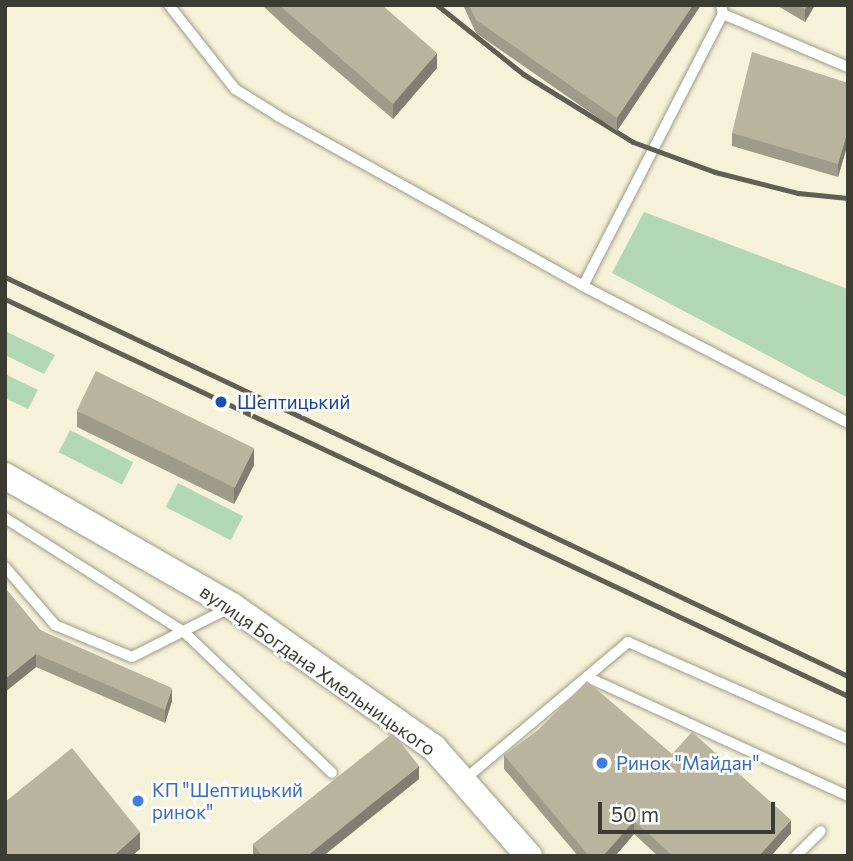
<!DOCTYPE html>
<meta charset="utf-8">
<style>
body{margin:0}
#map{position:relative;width:853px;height:861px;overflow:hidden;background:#f6f2da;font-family:Commissioner,sans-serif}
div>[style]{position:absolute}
.green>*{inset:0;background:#b1d8b3;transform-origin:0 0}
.roads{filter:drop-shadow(0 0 2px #9f9b85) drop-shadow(0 0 2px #9f9b85)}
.service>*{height:10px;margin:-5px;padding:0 5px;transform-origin:5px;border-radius:5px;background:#fff}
.tertiary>*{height:26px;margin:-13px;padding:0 13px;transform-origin:13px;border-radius:13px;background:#fff}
.rail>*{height:5px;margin:-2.5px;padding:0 2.5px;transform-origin:2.5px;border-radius:2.5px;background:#615f52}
.wall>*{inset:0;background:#9e9b88}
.shaded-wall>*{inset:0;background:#817e6f}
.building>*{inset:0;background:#b8b49e;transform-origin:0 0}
.dots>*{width:19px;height:19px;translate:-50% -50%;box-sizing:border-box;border:4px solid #fefefe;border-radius:50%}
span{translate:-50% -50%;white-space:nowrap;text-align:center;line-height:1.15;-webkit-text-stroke:5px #fefefe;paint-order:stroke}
.transit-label{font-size:19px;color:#164399}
.left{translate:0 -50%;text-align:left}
.street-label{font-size:19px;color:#3d3c32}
.shop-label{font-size:19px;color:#366cbe}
.frame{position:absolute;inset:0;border:7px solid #3d3c32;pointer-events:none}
.scale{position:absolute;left:598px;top:802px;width:177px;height:32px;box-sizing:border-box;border:4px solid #3d3c32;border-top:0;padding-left:9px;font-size:21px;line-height:24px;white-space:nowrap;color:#3d3c32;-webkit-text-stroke:5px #fefefe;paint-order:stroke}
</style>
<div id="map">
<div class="green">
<i style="clip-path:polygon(644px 212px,848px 289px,848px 398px,612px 273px)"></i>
<i style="clip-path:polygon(5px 331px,55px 355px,44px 374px,5px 355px)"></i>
<i style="clip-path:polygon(5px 374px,38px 390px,28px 409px,5px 398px)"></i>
<i style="left:70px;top:430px;width:71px;height:25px;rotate:27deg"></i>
<i style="left:178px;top:483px;width:73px;height:27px;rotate:27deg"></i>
</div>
<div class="roads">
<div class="service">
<i style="left:169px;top:5px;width:107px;rotate:51.8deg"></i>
<i style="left:235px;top:89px;width:51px;rotate:32.1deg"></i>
<i style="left:278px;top:116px;width:349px;rotate:29.1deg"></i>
<i style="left:583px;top:286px;width:298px;rotate:27.3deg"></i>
<i style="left:723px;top:14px;width:136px;rotate:23deg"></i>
<i style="left:583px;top:286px;width:306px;rotate:-62.8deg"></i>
<i style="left:723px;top:14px;width:9px;rotate:-103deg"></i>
<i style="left:5px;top:518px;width:212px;rotate:32.5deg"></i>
<i style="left:184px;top:632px;width:204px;rotate:43.6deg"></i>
<i style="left:5px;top:567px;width:77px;rotate:49.2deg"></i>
<i style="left:55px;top:625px;width:83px;rotate:22.6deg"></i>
<i style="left:132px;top:657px;width:111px;rotate:-26.8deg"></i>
<i style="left:587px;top:677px;width:287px;rotate:24.5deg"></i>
<i style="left:465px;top:779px;width:213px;rotate:-40deg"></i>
<i style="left:628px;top:642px;width:240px;rotate:23.8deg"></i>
<i style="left:796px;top:856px;width:35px;rotate:-45deg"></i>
</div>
<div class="tertiary">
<i style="left:5px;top:476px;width:262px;rotate:29.8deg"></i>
<i style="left:232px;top:606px;width:247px;rotate:35.1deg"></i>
<i style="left:434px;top:748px;width:144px;rotate:48.7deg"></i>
</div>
</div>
<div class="rail">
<i style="left:437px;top:5px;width:110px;rotate:38.7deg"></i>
<i style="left:523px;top:74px;width:129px;rotate:31.7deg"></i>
<i style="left:633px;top:142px;width:87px;rotate:20.1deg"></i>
<i style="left:715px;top:172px;width:86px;rotate:14.2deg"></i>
<i style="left:798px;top:193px;width:50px;rotate:5.7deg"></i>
<i style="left:5px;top:277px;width:933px;rotate:25.33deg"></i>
<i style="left:5px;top:299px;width:932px;rotate:25.22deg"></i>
</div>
<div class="wall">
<i style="clip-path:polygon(262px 5px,382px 5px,437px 68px,393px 119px,291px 32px)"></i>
<i style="clip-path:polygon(463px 5px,701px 5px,617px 131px,476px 33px)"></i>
<i style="clip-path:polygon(776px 5px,815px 5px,805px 22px)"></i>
<i style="clip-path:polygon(848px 83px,848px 143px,838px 177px,732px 146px,732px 133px)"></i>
<i style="clip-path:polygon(77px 411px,254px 465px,234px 504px,77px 427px)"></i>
<i style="clip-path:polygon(5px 588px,40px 630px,172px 701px,165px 723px,36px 667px,5px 692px)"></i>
<i style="clip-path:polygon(672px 754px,791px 833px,771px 856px,658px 856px,634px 834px,615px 856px,578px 856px,504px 769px,504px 755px)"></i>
<i style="clip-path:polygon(419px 779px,323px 856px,253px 856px,253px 844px)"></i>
</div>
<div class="shaded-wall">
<i style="clip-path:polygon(693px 5px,701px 5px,617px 131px,617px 118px)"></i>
<i style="clip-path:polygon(807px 5px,815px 5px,805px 22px,805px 9px)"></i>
<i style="clip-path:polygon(437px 53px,437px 68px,393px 119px,393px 104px)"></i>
<i style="clip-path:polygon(848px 130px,848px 143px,838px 177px,838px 164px)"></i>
<i style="clip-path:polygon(254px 448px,254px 465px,234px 504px,234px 488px)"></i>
<i style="clip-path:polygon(36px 654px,36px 667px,5px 692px,5px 679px)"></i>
<i style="clip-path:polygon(172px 688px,172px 701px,165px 723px,165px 710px)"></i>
<i style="clip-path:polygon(419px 766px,419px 779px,323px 856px,307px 856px)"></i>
<i style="clip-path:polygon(791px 820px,791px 833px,771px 856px,759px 856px)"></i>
<i style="clip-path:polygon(634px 821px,634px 834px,615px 856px,603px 856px)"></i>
<i style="clip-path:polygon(140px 832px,140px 849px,132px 856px,113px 856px)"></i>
</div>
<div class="building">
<i style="clip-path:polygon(279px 5px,382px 5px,437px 53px,393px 104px)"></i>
<i style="clip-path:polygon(469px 5px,693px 5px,617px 118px,476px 20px)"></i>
<i style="clip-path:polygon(798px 5px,807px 5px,805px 9px)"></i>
<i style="clip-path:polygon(752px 52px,848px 83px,848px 130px,838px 164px,732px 133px)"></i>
<i style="left:96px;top:371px;width:176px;height:44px;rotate:26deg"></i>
<i style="clip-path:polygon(5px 588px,40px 630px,172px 688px,165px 710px,36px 654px,5px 679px)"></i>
<i style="clip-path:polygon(587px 681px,672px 754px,692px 732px,791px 820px,759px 856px,673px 856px,634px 821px,603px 856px,589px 856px,504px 755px,538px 730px)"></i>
<i style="clip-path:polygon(393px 733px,419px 766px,307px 856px,262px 856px,253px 844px)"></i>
<i style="clip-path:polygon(72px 748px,140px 832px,113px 856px,5px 856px,5px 802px)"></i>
</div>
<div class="dots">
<i style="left:221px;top:402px;background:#1a4fb4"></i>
<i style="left:602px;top:763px;background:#3f7fe0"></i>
<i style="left:138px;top:801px;background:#3f7fe0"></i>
</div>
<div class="transit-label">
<span class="left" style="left:237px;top:402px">Шептицький</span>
</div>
<div class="street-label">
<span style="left:318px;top:670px;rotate:35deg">вулиця Богдана Хмельницького</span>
</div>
<div class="shop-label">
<span class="left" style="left:616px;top:763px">Ринок "Майдан"</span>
<span class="left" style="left:152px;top:801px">КП "Шептицький<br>ринок"</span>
</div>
<div class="frame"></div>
<div class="scale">50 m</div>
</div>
